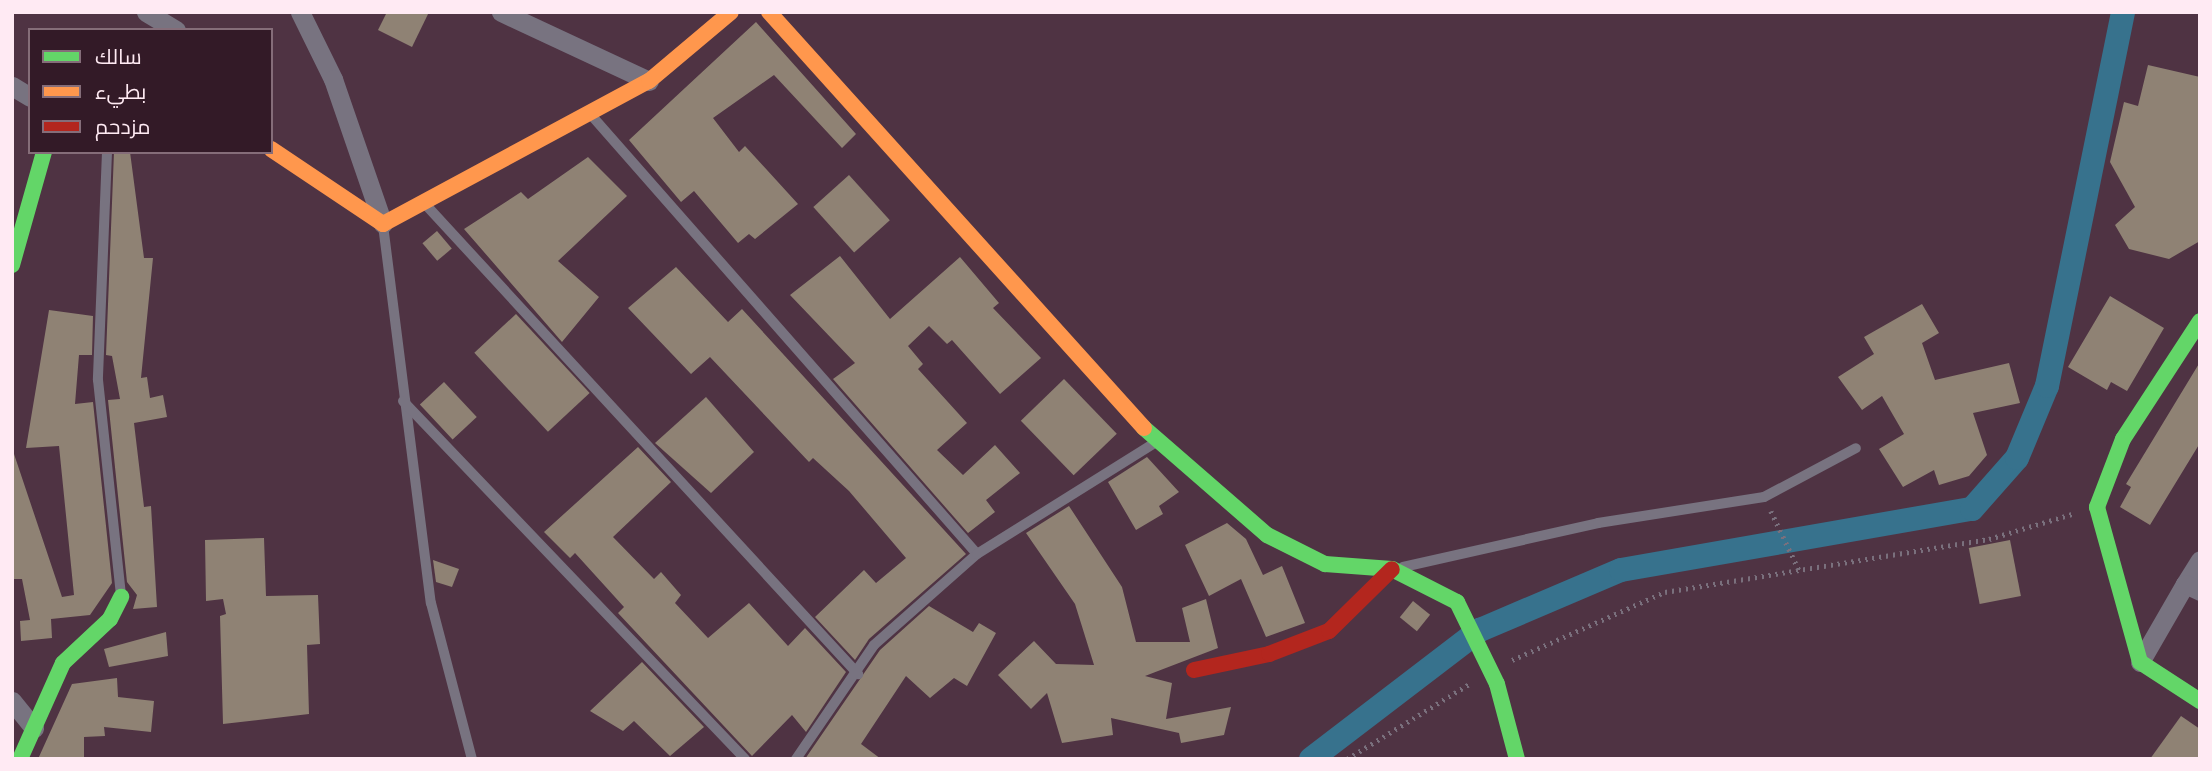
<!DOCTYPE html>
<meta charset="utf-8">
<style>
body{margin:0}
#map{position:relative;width:2212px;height:771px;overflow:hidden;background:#4f3343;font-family:"Source Sans 3",Cairo,sans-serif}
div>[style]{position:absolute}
.canal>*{height:24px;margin:-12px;padding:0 12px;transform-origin:12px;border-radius:12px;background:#37728d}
.building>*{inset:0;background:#8f8274;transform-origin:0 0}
.path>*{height:4.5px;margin-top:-2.25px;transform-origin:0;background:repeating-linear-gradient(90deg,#7a707d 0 2px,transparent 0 7px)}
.lane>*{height:10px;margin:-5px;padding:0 5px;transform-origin:5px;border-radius:5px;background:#787380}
.street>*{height:19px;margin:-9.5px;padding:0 9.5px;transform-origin:9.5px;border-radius:9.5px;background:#787380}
.fast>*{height:16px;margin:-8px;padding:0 8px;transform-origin:8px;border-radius:8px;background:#63d668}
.slow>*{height:16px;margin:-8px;padding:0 8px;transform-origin:8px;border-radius:8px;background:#ff974d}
.jam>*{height:16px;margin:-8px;padding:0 8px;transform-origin:8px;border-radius:8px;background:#b3261e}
.fast-bridge>*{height:16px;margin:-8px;padding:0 8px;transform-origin:8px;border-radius:8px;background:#63d668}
span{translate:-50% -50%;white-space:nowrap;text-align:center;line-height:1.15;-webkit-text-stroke:7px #331a27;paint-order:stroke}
.frame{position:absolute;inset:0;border:14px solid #ffeaf3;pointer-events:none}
.legend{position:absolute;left:28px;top:28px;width:245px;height:126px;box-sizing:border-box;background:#331a27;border:2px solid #856d79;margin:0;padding:9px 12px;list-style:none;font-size:21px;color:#ffeaf3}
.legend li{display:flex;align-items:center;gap:14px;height:35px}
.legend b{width:35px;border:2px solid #856d79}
</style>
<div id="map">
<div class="canal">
<i style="left:1311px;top:759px;width:213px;rotate:-37.4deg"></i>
<i style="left:1480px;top:630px;width:153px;rotate:-23.1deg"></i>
<i style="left:1621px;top:570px;width:356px;rotate:-9.9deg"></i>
<i style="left:1972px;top:509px;width:68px;rotate:-48.6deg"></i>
<i style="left:2017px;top:458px;width:78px;rotate:-67.4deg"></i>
<i style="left:2047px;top:386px;width:382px;rotate:-78.5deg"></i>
</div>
<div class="building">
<i style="clip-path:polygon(387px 12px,429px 12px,412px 47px,378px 30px)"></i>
<i style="clip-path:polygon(756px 22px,856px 134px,842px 148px,774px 75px,713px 118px,739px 152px,745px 146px,798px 204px,755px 239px,749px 234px,738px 243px,694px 191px,681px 202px,629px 140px)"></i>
<i style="clip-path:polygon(2148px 65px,2200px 77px,2200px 241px,2169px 259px,2129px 249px,2115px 225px,2135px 207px,2110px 162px,2124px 102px,2138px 106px)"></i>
<i style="clip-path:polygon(114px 152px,130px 152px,144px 258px,153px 258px,141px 378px,147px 377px,150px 398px,163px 395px,167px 417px,134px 423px,144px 507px,151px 506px,157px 607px,133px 609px,137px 595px,127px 582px,108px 400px,120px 399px,112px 356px,106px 355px)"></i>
<i style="clip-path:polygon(588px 157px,627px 196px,558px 261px,599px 297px,562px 342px,464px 229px,521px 192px,528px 199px)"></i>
<i style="left:849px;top:175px;width:61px;height:48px;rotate:48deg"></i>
<i style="left:437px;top:231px;width:23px;height:19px;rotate:50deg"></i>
<i style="clip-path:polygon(840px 256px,890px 319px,960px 257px,999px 303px,993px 308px,1041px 358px,1000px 394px,952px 340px,947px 344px,929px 326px,908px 346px,923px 364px,918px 369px,967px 423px,937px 450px,963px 475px,995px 445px,1020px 473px,986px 500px,995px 512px,968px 533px,833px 379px,855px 363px,790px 295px)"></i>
<i style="clip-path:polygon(676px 267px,728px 322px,742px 309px,966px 554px,869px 639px,855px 660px,815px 617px,864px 570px,876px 583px,906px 558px,849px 491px,813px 458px,809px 462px,710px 357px,691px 374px,628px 308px)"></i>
<i style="clip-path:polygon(2110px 296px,2164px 328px,2127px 391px,2111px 382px,2107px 390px,2068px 367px)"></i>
<i style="clip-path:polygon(1922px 304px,1939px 333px,1922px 343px,1935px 380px,2009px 363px,2020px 403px,1973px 413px,1987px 455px,1969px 476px,1939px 485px,1934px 470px,1903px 487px,1879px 449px,1904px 434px,1882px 396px,1862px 410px,1838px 377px,1874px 354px,1864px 337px)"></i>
<i style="clip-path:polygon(49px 310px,93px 316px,92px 355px,79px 355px,75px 404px,93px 402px,112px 583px,90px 615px,51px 619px,52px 638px,21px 641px,20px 621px,30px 620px,22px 579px,14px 579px,12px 448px,62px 597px,74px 595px,59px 446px,26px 448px)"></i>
<i style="left:516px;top:314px;width:108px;height:57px;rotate:47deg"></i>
<i style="clip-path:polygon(2200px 362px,2200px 443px,2150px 525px,2120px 507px,2131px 487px,2126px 484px)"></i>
<i style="left:1064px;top:379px;width:76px;height:60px;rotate:46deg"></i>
<i style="left:444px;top:382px;width:48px;height:33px;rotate:47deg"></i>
<i style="clip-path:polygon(706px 397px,754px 452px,711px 493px,655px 443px)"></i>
<i style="clip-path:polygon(638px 447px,671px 482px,613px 537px,654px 579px,661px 572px,681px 595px,675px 603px,708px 638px,749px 603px,788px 646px,805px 628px,846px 672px,806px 732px,792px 715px,752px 756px,618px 613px,624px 607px,575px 553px,570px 558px,544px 532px)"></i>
<i style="clip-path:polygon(1147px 457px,1179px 492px,1159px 506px,1163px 514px,1136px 530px,1108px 482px)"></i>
<i style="clip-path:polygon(1069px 506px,1122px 587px,1136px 642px,1190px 642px,1182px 608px,1206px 599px,1218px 648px,1145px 676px,1172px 683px,1166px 719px,1231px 707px,1224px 735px,1181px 743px,1179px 733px,1111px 718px,1113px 735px,1062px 743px,1047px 693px,1031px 709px,998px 675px,1034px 641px,1056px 664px,1094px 665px,1075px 604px,1026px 533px)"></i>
<i style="clip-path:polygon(1227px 523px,1246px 539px,1263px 575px,1282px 566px,1305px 623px,1266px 637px,1241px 579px,1209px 596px,1185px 545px)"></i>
<i style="clip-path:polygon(264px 538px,266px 596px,318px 595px,320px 644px,307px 645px,309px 714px,223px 724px,220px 616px,226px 614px,223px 599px,206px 601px,205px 540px)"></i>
<i style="left:2010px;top:540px;width:57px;height:42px;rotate:79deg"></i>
<i style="clip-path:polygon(433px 560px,459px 569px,452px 587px,436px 582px)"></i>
<i style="left:1413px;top:601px;width:22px;height:21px;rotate:39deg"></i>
<i style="clip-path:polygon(929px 606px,973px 632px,979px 623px,996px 633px,967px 686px,954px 678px,930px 698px,906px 676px,861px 744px,881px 759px,805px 759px,880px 650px)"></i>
<i style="clip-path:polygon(166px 632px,168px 656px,109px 667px,104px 649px)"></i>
<i style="clip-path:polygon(642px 662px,704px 727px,670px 756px,634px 721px,623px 731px,590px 711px)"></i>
<i style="clip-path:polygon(117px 678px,118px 697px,154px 701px,151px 732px,104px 727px,105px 736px,84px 737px,84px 759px,38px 759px,72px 684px)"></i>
<i style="clip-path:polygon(2181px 716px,2200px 729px,2200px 759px,2150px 759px)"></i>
</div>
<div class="path">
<i style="left:1771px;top:511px;width:68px;rotate:64.6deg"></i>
<i style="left:1512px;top:660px;width:167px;rotate:-24deg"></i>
<i style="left:1665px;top:592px;width:328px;rotate:-9.3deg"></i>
<i style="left:1989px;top:539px;width:87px;rotate:-16.8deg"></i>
<i style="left:1347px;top:759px;width:145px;rotate:-31.5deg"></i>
</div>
<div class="lane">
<i style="left:592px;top:116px;width:583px;rotate:48.68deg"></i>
<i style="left:107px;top:152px;width:228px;rotate:92.3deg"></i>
<i style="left:98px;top:380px;width:216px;rotate:83.9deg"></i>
<i style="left:426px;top:205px;width:638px;rotate:47.35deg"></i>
<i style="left:383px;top:225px;width:381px;rotate:82.8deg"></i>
<i style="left:431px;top:603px;width:161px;rotate:75.3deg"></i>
<i style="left:403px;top:401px;width:495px;rotate:46.3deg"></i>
<i style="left:1403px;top:567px;width:200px;rotate:-12.7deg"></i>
<i style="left:1598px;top:523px;width:168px;rotate:-8.9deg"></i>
<i style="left:1764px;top:497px;width:104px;rotate:-28deg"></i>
<i style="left:796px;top:759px;width:138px;rotate:-55.6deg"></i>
<i style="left:874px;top:645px;width:137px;rotate:-41.5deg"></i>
<i style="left:977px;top:554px;width:208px;rotate:-32deg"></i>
</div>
<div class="street">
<i style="left:146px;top:12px;width:35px;rotate:31deg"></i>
<i style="left:300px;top:12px;width:75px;rotate:63.8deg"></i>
<i style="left:333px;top:79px;width:153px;rotate:71deg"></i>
<i style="left:501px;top:12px;width:163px;rotate:25deg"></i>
<i style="left:12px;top:86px;width:21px;rotate:31deg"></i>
<i style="left:2185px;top:584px;width:28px;rotate:-58deg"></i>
<i style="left:2140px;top:662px;width:90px;rotate:-60deg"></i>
<i style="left:2185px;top:584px;width:17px;rotate:25deg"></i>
<i style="left:12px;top:701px;width:35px;rotate:51deg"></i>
</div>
<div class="fast">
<i style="left:12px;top:265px;width:117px;rotate:-74.2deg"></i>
<i style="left:2200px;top:321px;width:141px;rotate:123.1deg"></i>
<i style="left:2123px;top:439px;width:73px;rotate:110.9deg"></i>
<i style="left:2097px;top:507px;width:161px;rotate:74.5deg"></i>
<i style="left:2140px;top:662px;width:72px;rotate:33deg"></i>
<i style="left:1144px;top:428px;width:163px;rotate:41deg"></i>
<i style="left:1267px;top:535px;width:65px;rotate:26.6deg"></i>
<i style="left:1325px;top:564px;width:67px;rotate:4.3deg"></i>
<i style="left:1392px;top:569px;width:73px;rotate:26.9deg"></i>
<i style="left:1497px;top:684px;width:78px;rotate:75.1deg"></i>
<i style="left:20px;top:759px;width:105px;rotate:-65.9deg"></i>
<i style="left:63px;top:663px;width:64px;rotate:-43.1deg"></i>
<i style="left:110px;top:619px;width:25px;rotate:-63deg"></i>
</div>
<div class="slow">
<i style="left:769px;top:12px;width:560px;rotate:47.97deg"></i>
<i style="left:271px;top:149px;width:135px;rotate:33.8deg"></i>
<i style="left:383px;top:224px;width:302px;rotate:-28.3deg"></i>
<i style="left:649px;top:81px;width:107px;rotate:-40.1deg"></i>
</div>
<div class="jam">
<i style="left:1194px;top:670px;width:77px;rotate:-12deg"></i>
<i style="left:1269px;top:654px;width:64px;rotate:-21deg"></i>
<i style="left:1329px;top:631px;width:88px;rotate:-44.5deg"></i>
</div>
<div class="fast-bridge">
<i style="left:1457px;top:602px;width:91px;rotate:64deg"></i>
</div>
<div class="frame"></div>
<ul class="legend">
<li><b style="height:9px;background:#63d668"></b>سالك</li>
<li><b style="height:9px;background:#ff974d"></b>بطيء</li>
<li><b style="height:9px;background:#b3261e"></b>مزدحم</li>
</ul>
</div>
